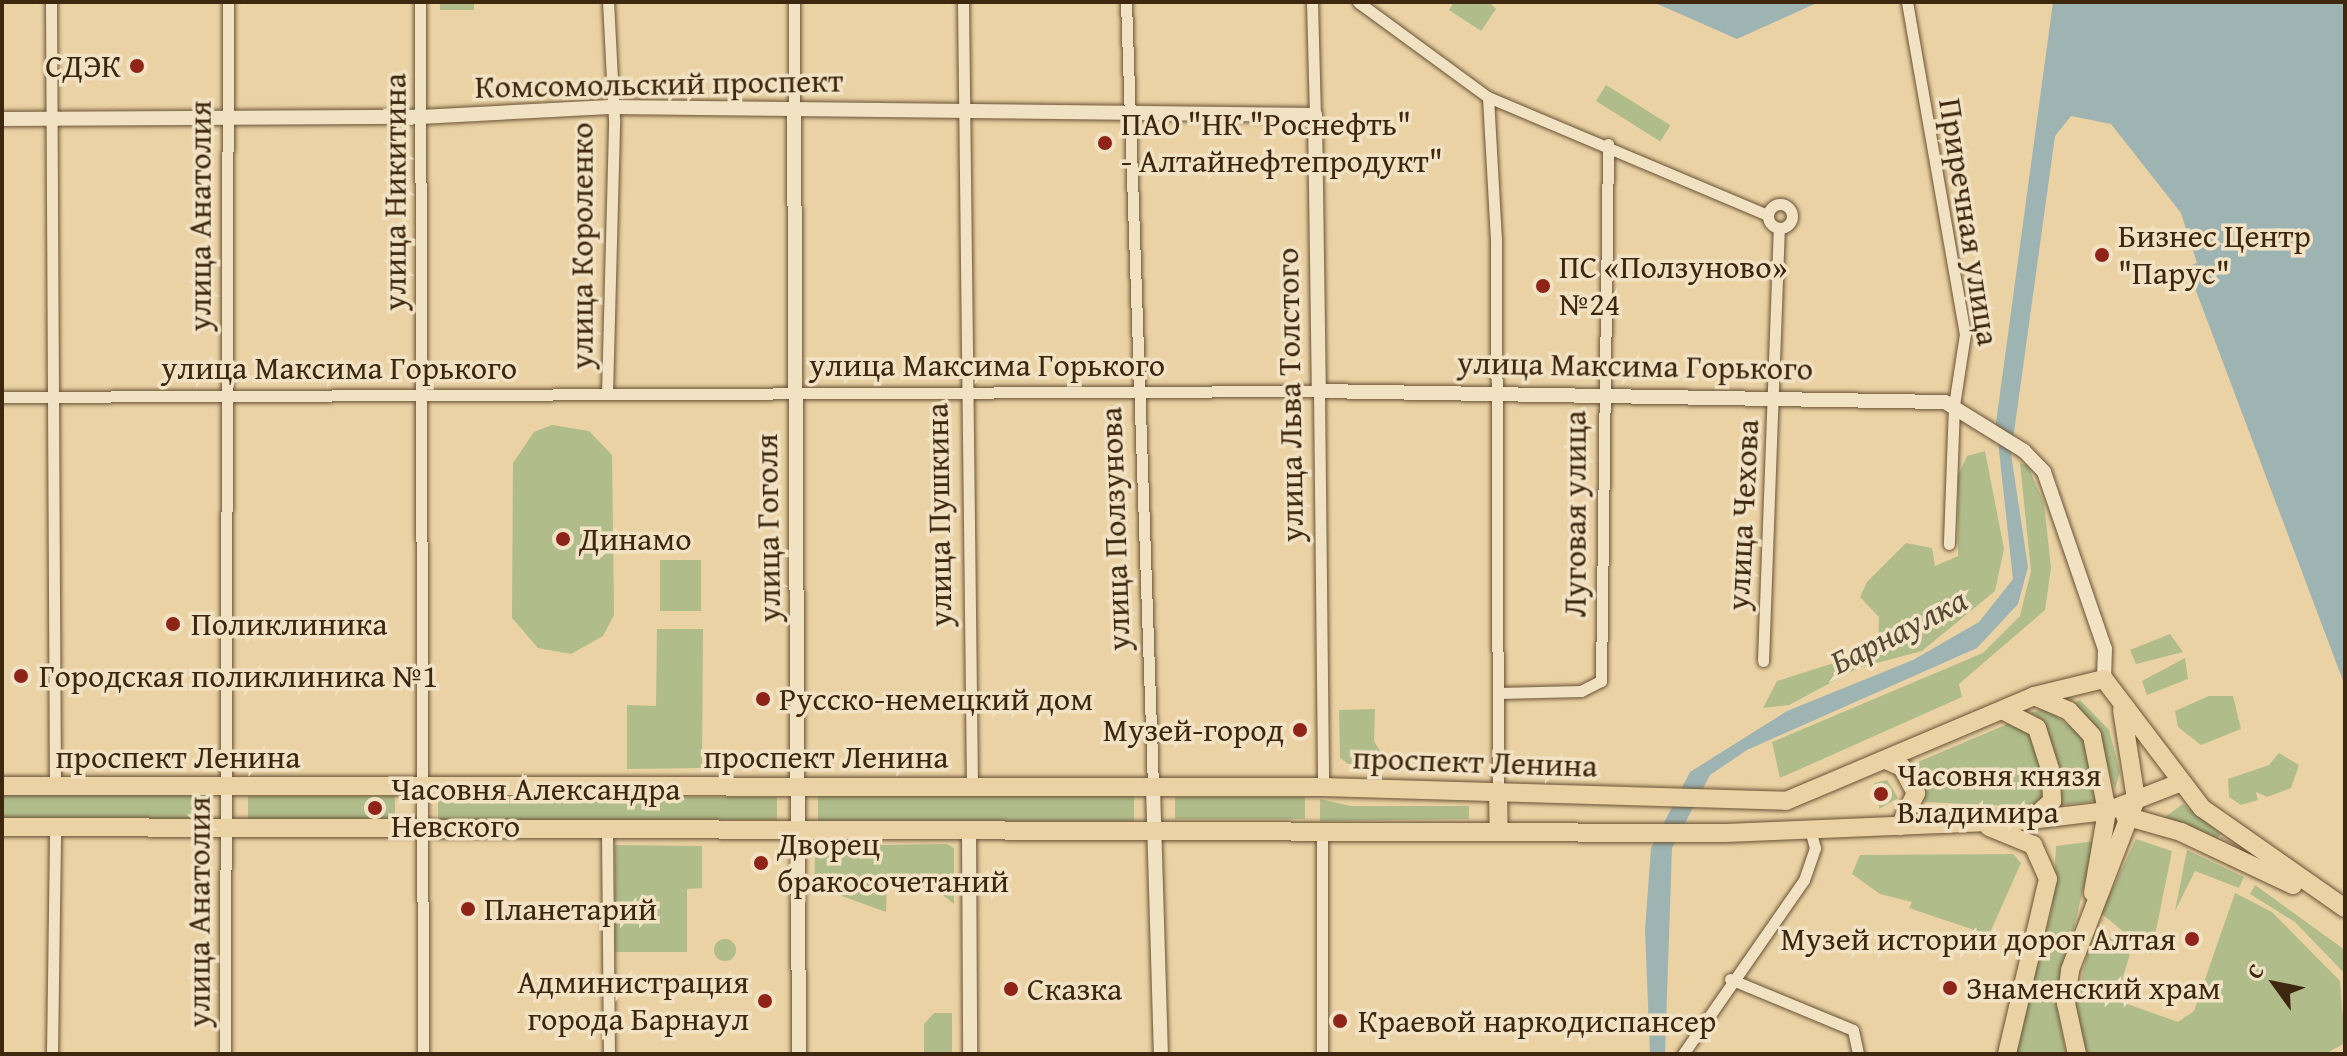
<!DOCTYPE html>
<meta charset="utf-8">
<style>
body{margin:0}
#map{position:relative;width:2347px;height:1056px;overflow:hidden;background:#ead2a4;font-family:"Gentium Book Plus",serif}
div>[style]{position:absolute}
.green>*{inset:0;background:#b0bd8b;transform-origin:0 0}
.round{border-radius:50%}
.water>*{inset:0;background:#9eb4b2}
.roads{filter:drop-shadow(0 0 2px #685234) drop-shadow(0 0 2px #685234)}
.minor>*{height:11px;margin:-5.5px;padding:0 5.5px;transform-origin:5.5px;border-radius:5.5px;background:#f1e2c4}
.minor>.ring{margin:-5.5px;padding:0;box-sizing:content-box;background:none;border:11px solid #f1e2c4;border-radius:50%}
.tertiary>*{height:14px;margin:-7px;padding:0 7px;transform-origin:7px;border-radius:7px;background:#f1e2c4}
.primary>*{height:18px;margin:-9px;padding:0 9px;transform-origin:9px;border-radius:9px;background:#ead2a4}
.dots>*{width:22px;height:22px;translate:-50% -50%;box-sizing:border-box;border:4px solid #f1e2c4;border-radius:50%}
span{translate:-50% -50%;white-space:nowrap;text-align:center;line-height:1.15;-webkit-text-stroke:7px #f1e2c4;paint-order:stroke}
.poi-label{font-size:32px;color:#3d270e}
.right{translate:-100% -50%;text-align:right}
.left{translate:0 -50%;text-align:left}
.street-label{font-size:32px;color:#3d270e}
.water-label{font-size:34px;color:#554a37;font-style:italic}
.frame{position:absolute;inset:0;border:4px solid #3d270e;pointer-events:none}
.north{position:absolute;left:2235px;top:944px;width:80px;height:80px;-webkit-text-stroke:6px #f1e2c4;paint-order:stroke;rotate:303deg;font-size:22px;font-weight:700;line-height:32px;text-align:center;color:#3d270e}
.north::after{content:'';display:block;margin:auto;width:28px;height:36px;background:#3d270e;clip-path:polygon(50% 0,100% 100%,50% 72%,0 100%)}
</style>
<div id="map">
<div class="green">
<i style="left:440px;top:2px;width:34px;height:8px"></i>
<i style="clip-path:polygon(1454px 2px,1489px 2px,1496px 9px,1481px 31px,1449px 10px)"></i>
<i style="left:1606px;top:85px;width:76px;height:19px;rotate:32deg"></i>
<i style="clip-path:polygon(552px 425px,589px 431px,612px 455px,614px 615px,603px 636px,571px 654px,538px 648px,512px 618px,513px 463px,534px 432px)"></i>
<i style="clip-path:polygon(1985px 451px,2004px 549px,1995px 591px,1922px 651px,1858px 668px,1789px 705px,1763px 708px,1777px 681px,1878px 649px,1879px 617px,1860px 597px,1867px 582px,1906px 543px,1932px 548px,1935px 566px,1958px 556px,1958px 476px,1967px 456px)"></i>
<i style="clip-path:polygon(2020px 463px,2028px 466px,2044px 503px,2051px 568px,2045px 610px,1959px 684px,1962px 697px,1780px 778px,1772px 742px,1983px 653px,2020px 616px,2031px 571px)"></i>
<i style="left:660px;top:560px;width:41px;height:51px"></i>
<i style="clip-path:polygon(657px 629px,703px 629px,702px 768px,627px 769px,627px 705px,656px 706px)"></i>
<i style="clip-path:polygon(2170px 634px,2183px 652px,2136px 664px,2130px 650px)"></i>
<i style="clip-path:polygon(2185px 658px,2188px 679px,2147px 695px,2142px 681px)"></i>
<i style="clip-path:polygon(2209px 696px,2233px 696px,2241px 729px,2201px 745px,2178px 727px,2175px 711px)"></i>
<i style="clip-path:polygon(2080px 700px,2109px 730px,2120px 772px,2115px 789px,2095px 730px,2074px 703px)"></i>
<i style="clip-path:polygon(2046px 708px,2084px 738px,2098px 801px,2051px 806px,2040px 719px,2031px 713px)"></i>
<i style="clip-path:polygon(1375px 709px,1374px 741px,1388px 764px,1348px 764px,1340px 758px,1339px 710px)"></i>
<i style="clip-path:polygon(2017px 720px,2034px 730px,2046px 796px,2033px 807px,1923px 802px,1918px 762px)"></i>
<i style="clip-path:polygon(2279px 753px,2299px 765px,2291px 788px,2267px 797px,2256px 792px,2258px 800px,2241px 805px,2229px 797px,2228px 779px,2269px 765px)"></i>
<i style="clip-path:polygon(1887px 780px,1898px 798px,1879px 809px,1879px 801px,1888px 798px,1874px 783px)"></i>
<i style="left:2px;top:795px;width:204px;height:25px"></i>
<i style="left:395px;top:796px;width:27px;height:147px;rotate:90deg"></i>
<i style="left:818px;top:796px;width:316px;height:25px"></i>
<i style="left:777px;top:797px;width:23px;height:339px;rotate:90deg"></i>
<i style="left:1175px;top:797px;width:130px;height:22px"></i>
<i style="clip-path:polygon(1320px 799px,1351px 806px,1469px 806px,1469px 819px,1320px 821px)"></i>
<i style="clip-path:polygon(2183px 804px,2221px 834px,2217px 838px,2162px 819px)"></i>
<i style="clip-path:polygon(2136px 839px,2172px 851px,2151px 955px,2101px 913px)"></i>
<i style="clip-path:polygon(2095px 841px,2056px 1001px,2066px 1054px,2014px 1054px,2052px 909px,2056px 846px)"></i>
<i style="clip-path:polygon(947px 844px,954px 848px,954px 904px,934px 888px,887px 887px,886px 912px,814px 886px,815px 853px,823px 846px)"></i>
<i style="clip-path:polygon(615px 845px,702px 846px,702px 888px,687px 889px,687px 952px,615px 952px)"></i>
<i style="clip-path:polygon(2187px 850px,2244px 877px,2239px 888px,2195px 871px,2175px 911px)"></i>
<i style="clip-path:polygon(2013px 854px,2021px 863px,1989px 935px,1909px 908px,1912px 902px,1880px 894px,1852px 874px,1860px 855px)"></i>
<i style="clip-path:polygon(2255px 885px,2345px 950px,2345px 974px,2295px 922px,2250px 894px)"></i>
<i style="clip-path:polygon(2235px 893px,2272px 912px,2340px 981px,2345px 1043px,2325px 1054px,2088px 1054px,2074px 1015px,2091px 936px,2101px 930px,2130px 954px,2116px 1000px,2178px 1022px,2194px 1011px)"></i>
<i class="round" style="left:714px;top:939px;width:22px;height:22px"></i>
<i style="clip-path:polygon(934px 1013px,952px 1013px,952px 1054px,924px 1054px,924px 1024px)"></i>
</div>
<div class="water">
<i style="clip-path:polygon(1653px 2px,1819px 2px,1737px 39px)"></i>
<i style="clip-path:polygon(2053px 2px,2345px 2px,2345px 686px,2187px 267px,2197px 263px,2181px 213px,2111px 124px,2071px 116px,2055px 136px,2011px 454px,2028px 567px,2018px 604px,1977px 648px,1747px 750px,1710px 775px,1672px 848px,1665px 1054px,1650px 1054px,1645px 930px,1651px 848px,1690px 772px,1787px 711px,1913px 660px,1979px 622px,2013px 579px,1996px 423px)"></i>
</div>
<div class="roads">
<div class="minor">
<i style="left:51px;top:2px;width:785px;rotate:89.71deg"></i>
<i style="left:420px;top:2px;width:1052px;rotate:89.84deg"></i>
<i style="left:963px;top:2px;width:785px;rotate:89.34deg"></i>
<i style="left:1126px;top:2px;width:785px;rotate:88.03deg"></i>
<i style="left:1312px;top:2px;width:113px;rotate:88.5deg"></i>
<i style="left:1358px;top:2px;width:161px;rotate:36.2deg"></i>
<i style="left:1488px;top:97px;width:304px;rotate:22.9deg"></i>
<i style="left:1907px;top:2px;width:337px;rotate:80.1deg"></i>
<i style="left:1965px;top:334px;width:72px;rotate:98.8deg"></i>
<i style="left:1954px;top:405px;width:139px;rotate:92.1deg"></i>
<i style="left:1488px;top:97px;width:141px;rotate:86.8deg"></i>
<i style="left:1496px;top:238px;width:552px;rotate:89.79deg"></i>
<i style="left:794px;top:108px;width:106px;rotate:-90deg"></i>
<i class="ring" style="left:1768px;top:204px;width:13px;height:13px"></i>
<i style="left:607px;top:394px;width:275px;rotate:-88.5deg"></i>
<i style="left:614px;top:119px;width:117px;rotate:-92.9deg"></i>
<i style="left:2px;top:397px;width:1317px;rotate:-0.26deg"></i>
<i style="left:1319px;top:391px;width:396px;rotate:89.4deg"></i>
<i style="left:1763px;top:661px;width:433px;rotate:-87.9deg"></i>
<i style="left:1498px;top:693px;width:83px;rotate:-1.4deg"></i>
<i style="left:1581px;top:691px;width:22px;rotate:-27deg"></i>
<i style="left:1601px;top:681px;width:537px;rotate:-89.25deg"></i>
<i style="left:1322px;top:828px;width:226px;rotate:90deg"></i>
<i style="left:607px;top:829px;width:225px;rotate:89.5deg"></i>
<i style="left:1730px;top:979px;width:133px;rotate:22.5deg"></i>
<i style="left:1853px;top:1030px;width:25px;rotate:78deg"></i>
<i style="left:52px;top:1054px;width:226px;rotate:-89.2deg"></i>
<i style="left:225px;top:1054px;width:1052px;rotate:-89.84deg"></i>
<i style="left:1683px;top:1054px;width:212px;rotate:-55.2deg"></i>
<i style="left:1804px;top:880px;width:34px;rotate:-71deg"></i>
<i style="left:1815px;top:848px;width:20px;rotate:-105deg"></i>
</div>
<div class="tertiary">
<i style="left:794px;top:108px;width:946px;rotate:89.7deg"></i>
<i style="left:2px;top:119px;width:418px;rotate:-0.3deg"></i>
<i style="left:420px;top:117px;width:190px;rotate:-3deg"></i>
<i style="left:610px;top:107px;width:705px;rotate:0.65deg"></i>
<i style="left:1315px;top:115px;width:276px;rotate:89.2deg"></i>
<i style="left:1319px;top:391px;width:626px;rotate:1.01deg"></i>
<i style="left:1945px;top:402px;width:93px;rotate:31.8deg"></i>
<i style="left:2024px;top:451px;width:29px;rotate:46deg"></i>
<i style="left:2044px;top:472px;width:187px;rotate:71deg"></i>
<i style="left:2105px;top:649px;width:30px;rotate:92deg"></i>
<i style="left:1153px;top:787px;width:267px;rotate:88.3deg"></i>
<i style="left:969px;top:828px;width:226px;rotate:89.7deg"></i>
</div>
<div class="primary">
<i style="left:2034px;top:696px;width:38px;rotate:23deg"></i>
<i style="left:2069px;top:711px;width:34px;rotate:47deg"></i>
<i style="left:2092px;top:736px;width:76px;rotate:78.7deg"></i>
<i style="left:2107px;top:811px;width:83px;rotate:99.7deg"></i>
<i style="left:2002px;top:710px;width:39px;rotate:27deg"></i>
<i style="left:2037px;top:728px;width:43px;rotate:72.4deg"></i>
<i style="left:2050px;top:769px;width:32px;rotate:86deg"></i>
<i style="left:2052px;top:801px;width:28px;rotate:138deg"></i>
<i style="left:1886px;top:760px;width:17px;rotate:24deg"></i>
<i style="left:1902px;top:767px;width:30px;rotate:62deg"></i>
<i style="left:1916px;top:793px;width:37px;rotate:116deg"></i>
<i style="left:2px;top:786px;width:1321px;rotate:0.04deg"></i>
<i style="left:1323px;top:787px;width:463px;rotate:1.7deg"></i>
<i style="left:1786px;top:801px;width:269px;rotate:-22.9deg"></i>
<i style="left:2034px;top:696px;width:72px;rotate:-13.7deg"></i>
<i style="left:2104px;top:679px;width:162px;rotate:52.8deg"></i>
<i style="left:2202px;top:808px;width:174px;rotate:35deg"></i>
<i style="left:1498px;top:790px;width:39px;rotate:89deg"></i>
<i style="left:2125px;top:816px;width:58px;rotate:15.9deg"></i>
<i style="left:2181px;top:832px;width:124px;rotate:25.3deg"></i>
<i style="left:2px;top:827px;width:1724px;rotate:0.2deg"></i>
<i style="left:1726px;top:833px;width:305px;rotate:-2.4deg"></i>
<i style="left:2031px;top:820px;width:77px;rotate:-6.8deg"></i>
<i style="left:2107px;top:811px;width:77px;rotate:-21.3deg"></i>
<i style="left:1989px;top:827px;width:48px;rotate:22.2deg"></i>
<i style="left:2033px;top:845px;width:37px;rotate:66deg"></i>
<i style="left:2048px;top:879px;width:180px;rotate:103.2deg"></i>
<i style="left:2077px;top:1054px;width:52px;rotate:-102.2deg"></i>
<i style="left:2066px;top:1003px;width:33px;rotate:-83deg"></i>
<i style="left:2070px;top:970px;width:183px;rotate:-68.9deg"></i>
<i style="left:2136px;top:799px;width:90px;rotate:-98.9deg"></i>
</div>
</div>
<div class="dots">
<i style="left:137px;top:66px;background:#8f2418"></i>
<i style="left:1105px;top:143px;background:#8f2418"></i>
<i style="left:2102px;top:255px;background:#8f2418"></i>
<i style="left:1543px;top:286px;background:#8f2418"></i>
<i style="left:563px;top:539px;background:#8f2418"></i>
<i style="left:173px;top:624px;background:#8f2418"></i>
<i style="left:21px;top:676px;background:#8f2418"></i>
<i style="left:763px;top:699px;background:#8f2418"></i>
<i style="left:1300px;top:730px;background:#8f2418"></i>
<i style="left:1881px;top:794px;background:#8f2418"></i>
<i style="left:375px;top:808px;background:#8f2418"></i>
<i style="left:761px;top:863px;background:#8f2418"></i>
<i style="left:468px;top:909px;background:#8f2418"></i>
<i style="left:2192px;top:939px;background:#8f2418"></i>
<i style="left:1950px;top:988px;background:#8f2418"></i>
<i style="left:1011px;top:989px;background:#8f2418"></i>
<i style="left:765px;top:1001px;background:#8f2418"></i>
<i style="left:1340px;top:1021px;background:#8f2418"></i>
</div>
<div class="poi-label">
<span class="right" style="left:121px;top:66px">СДЭК</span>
<span class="left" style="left:1121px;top:143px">ПАО "НК "Роснефть"<br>- Алтайнефтепродукт"</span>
<span class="left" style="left:2118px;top:255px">Бизнес Центр<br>"Парус"</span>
<span class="left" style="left:1559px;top:286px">ПС «Ползуново»<br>№24</span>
<span class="left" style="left:579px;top:539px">Динамо</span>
<span class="left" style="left:191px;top:624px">Поликлиника</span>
<span class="left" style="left:39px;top:676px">Городская поликлиника №1</span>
<span class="left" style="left:779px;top:699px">Русско-немецкий дом</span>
<span class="right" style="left:1284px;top:730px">Музей-город</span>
<span class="left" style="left:1897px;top:794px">Часовня князя<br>Владимира</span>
<span class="left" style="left:391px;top:808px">Часовня Александра<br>Невского</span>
<span class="left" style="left:777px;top:863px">Дворец<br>бракосочетаний</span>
<span class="left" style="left:484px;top:909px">Планетарий</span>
<span class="right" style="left:2176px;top:939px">Музей истории дорог Алтая</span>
<span class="right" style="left:749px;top:1001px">Администрация<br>города Барнаул</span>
<span class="left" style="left:1966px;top:988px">Знаменский храм</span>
<span class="left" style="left:1027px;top:989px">Сказка</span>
<span class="left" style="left:1358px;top:1021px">Краевой наркодиспансер</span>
</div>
<div class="street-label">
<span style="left:659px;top:84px;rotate:-1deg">Комсомольский проспект</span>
<span style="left:395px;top:192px;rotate:-90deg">улица Никитина</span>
<span style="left:200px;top:216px;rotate:-90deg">улица Анатолия</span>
<span style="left:1969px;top:222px;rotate:81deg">Приречная улица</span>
<span style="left:582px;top:246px;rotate:-90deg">улица Короленко</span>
<span style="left:987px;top:365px">улица Максима Горького</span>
<span style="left:1635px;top:366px;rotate:1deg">улица Максима Горького</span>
<span style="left:339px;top:368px">улица Максима Горького</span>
<span style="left:1290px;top:395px;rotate:-91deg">улица Льва Толстого</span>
<span style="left:1575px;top:514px;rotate:-90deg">Луговая улица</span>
<span style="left:939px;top:515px;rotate:-91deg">улица Пушкина</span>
<span style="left:1743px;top:515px;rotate:-87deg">улица Чехова</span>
<span style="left:768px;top:528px;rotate:-91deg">улица Гоголя</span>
<span style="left:1115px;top:529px;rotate:-92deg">улица Ползунова</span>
<span style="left:178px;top:757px">проспект Ленина</span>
<span style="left:826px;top:757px">проспект Ленина</span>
<span style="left:1475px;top:762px;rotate:2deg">проспект Ленина</span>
<span style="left:199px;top:912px;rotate:-90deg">улица Анатолия</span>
</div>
<div class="water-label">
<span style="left:1898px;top:630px;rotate:-27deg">Барнаулка</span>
</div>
<div class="frame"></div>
<div class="north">С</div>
</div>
